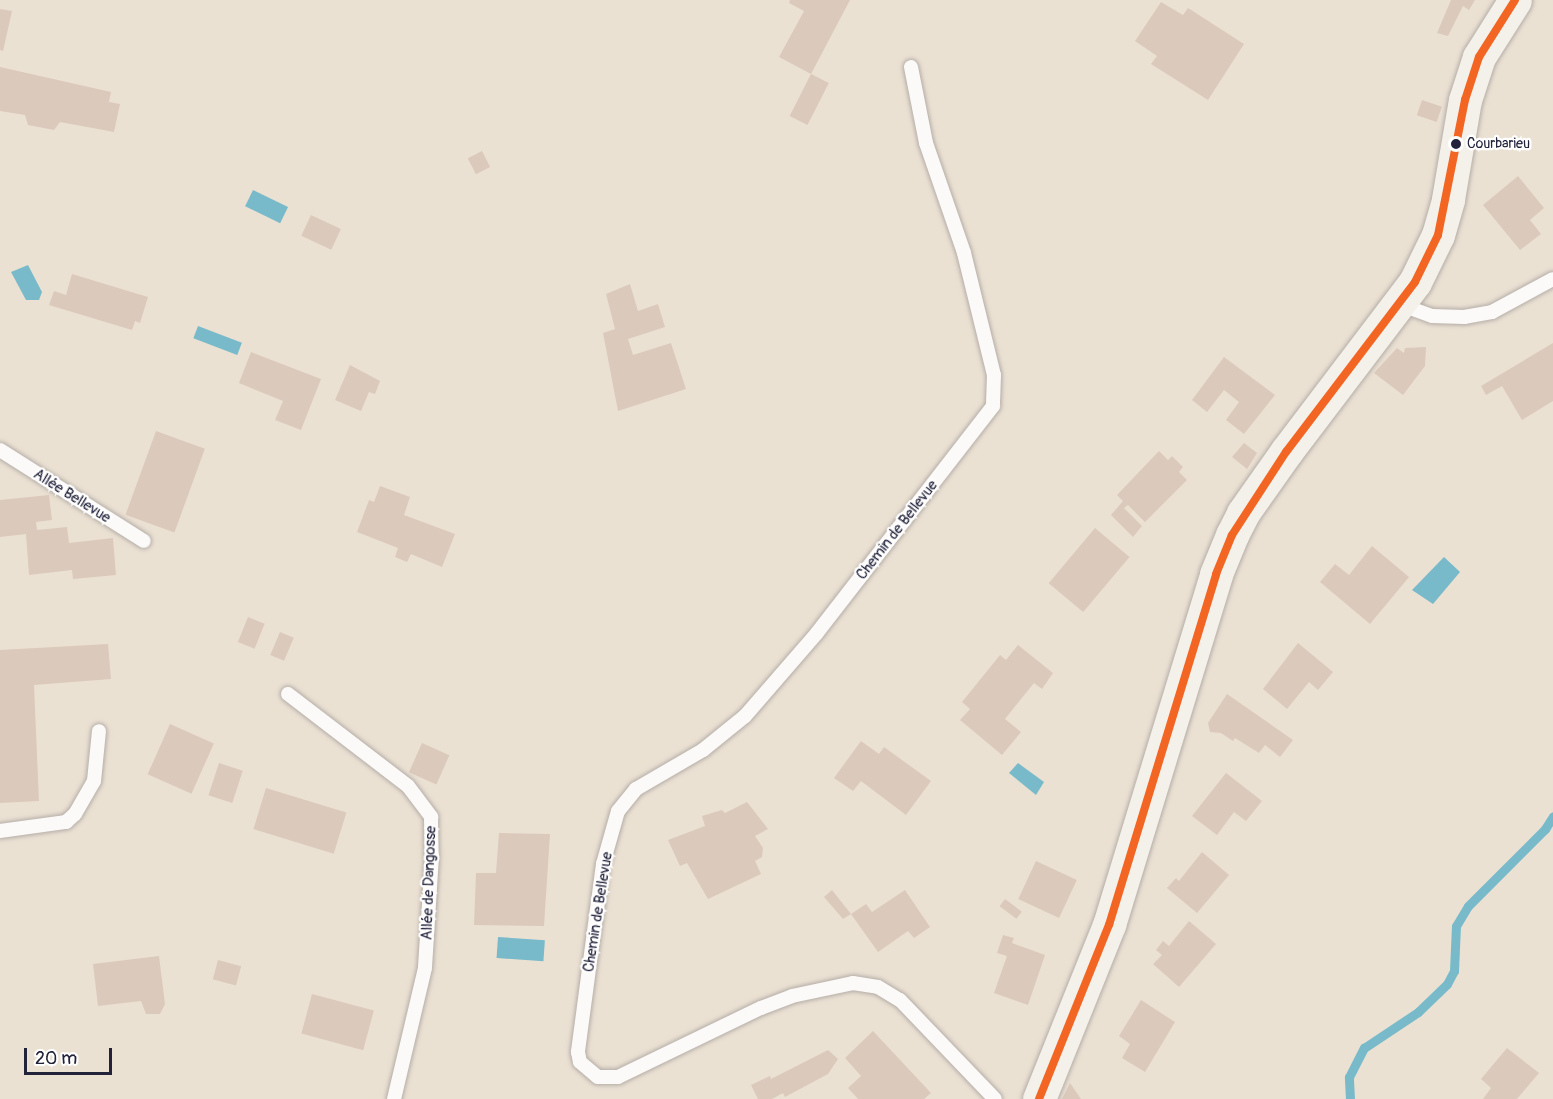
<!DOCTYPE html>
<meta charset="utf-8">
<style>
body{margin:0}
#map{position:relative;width:1553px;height:1099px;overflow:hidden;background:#ebe1d3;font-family:Pangolin,sans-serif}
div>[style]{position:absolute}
.water>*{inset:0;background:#78baca;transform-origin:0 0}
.stream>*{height:9px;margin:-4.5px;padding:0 4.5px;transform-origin:4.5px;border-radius:4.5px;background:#78baca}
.building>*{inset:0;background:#dbc9bc;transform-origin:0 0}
.roads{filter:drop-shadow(0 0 2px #b5aea8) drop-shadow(0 0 2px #b5aea8)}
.lane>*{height:14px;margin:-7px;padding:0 7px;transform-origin:7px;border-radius:7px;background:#fcfaf8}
.secondary>*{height:33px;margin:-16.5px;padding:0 16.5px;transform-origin:16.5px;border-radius:16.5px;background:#f4f0ea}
.bus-1>*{height:8px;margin:-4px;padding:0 4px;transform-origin:4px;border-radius:4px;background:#f26522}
.dots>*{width:16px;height:16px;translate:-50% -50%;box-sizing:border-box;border:3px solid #fff;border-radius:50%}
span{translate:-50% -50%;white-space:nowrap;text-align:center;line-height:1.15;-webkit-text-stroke:4.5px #fff;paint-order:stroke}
.bus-label{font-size:14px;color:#22223b}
.left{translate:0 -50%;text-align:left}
.street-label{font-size:15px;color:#22223b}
.scale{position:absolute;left:24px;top:1048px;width:88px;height:27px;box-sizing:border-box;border:3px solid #22223b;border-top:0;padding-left:8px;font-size:18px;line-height:21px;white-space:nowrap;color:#22223b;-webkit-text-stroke:4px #fff;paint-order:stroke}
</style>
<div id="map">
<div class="water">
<i style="left:253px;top:190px;width:39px;height:18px;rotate:26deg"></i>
<i style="clip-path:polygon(28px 265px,42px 292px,39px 300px,26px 300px,11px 272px)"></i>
<i style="left:198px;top:326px;width:47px;height:13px;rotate:21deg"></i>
<i style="clip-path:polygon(1444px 557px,1460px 572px,1433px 604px,1412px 590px)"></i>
<i style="clip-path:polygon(1018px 763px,1044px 782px,1036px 795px,1009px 773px)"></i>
<i style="left:498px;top:937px;width:47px;height:21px;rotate:4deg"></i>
</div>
<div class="stream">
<i style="left:1350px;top:1099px;width:22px;rotate:-93deg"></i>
<i style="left:1349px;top:1077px;width:33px;rotate:-63deg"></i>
<i style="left:1364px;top:1048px;width:65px;rotate:-33.7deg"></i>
<i style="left:1418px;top:1012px;width:40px;rotate:-44deg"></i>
<i style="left:1447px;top:984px;width:15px;rotate:-62deg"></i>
<i style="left:1454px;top:971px;width:45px;rotate:-87.5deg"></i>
<i style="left:1456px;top:926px;width:23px;rotate:-59deg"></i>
<i style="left:1468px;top:906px;width:109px;rotate:-45deg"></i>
<i style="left:1545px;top:829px;width:15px;rotate:-58deg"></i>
</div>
<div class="building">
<i style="clip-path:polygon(790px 0,850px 0,811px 74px,779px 57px,804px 11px,789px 3px)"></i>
<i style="clip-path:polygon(1451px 0,1475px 0,1469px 10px,1463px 6px,1448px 36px,1437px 33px)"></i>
<i style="clip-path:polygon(1161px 2px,1183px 15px,1188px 8px,1244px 44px,1208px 100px,1151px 64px,1157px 56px,1135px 41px)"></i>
<i style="clip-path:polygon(0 9px,12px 11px,3px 51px,0 50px)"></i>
<i style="clip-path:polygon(0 67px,111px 92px,109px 102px,120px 104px,114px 132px,60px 122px,54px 130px,28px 125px,25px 115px,0 111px)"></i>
<i style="left:811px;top:74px;width:20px;height:47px;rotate:27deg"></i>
<i style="left:1422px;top:100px;width:21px;height:16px;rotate:19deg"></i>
<i style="left:482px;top:151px;width:18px;height:16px;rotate:63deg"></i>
<i style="clip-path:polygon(1518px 176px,1544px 208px,1530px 220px,1541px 234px,1520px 250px,1483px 205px)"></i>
<i style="left:311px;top:215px;width:33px;height:23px;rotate:25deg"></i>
<i style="clip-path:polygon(72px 274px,148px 297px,140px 323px,135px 321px,132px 330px,49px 305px,54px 291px,66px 295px)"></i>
<i style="clip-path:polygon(630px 284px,638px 311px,658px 304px,665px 327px,628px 339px,633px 355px,671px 343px,686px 389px,618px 411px,603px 333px,615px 329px,606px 294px)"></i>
<i style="clip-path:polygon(1553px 343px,1553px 401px,1522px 420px,1502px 386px,1486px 395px,1481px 386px)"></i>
<i style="clip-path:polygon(1426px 347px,1425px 366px,1403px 395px,1374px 373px,1397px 348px,1404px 353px,1405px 348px)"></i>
<i style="clip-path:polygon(251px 352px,321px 379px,301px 430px,275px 420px,283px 401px,239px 383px)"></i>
<i style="clip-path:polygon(1224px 357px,1275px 395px,1244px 434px,1226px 420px,1239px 402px,1224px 390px,1207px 412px,1192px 400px)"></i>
<i style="clip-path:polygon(350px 365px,380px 381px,375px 394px,369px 392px,361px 411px,335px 400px)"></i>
<i style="left:156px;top:431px;width:52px;height:89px;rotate:20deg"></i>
<i style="clip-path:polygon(1244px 443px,1257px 453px,1247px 469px,1232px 457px)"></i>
<i style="clip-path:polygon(1159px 451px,1168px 460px,1172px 456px,1183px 467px,1179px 472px,1187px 480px,1145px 522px,1128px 505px,1124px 508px,1142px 526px,1133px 537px,1111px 515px,1123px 501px,1117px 495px)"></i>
<i style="clip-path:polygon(380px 486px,410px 497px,404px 515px,455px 534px,442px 567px,411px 554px,407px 562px,395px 557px,398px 548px,357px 532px,369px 500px,374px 502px)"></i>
<i style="clip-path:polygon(49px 495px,52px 520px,36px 522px,37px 530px,67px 527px,69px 543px,113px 538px,116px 575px,73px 579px,72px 570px,29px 575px,26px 534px,0 537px,0 500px)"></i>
<i style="left:1095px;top:528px;width:45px;height:72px;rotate:40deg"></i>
<i style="clip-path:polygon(1372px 546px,1409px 577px,1370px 624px,1320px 582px,1335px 564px,1349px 575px)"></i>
<i style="left:248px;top:617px;width:18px;height:27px;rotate:22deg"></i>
<i style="left:280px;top:632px;width:15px;height:25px;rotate:23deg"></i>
<i style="clip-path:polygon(1298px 643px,1333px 672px,1318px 690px,1309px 682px,1287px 709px,1263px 689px)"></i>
<i style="clip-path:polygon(108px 644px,111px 679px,34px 685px,39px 801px,0 803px,0 650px)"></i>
<i style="clip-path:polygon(1018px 645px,1053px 673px,1042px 689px,1034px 683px,1005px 719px,1021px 732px,1002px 755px,960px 720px,970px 709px,962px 702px,1000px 655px,1006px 660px)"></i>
<i style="clip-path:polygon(1227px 694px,1293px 740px,1280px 757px,1265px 745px,1259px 753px,1235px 738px,1233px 741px,1221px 733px,1210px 732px,1208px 723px)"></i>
<i style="left:170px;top:724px;width:48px;height:55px;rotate:24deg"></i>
<i style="clip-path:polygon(861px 741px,879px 754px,884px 747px,931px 781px,906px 815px,861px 781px,853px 791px,834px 778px)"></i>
<i style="left:422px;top:743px;width:30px;height:32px;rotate:24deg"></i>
<i style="left:219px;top:763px;width:25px;height:34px;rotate:18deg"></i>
<i style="clip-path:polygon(1226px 773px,1262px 801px,1246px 821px,1234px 812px,1217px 835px,1192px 816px)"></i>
<i style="left:266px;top:788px;width:84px;height:43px;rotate:17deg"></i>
<i style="clip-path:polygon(747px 802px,768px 829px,755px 836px,763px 848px,762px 857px,755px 861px,761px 874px,708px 899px,687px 863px,680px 866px,668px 840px,705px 826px,702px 816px,722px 810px,725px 813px)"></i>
<i style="clip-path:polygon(499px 833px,550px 834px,544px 926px,474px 925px,476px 873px,496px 873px)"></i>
<i style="clip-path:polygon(1202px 852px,1229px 875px,1197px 913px,1167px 888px,1176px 878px,1179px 881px)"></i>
<i style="left:1036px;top:861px;width:45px;height:42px;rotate:25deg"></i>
<i style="clip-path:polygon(832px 890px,851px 914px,843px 919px,824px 897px)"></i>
<i style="clip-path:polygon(905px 890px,930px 927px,914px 938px,908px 931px,878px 952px,851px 914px,866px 904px,872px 912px)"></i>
<i style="left:1005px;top:899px;width:21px;height:9px;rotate:37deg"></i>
<i style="clip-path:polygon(1189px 921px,1216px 944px,1179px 987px,1153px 964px,1162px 955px,1156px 950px,1163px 941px,1169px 946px)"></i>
<i style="clip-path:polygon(1003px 935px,1014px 938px,1012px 943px,1045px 955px,1028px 1005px,994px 993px,1007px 956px,997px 953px)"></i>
<i style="clip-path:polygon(159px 956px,165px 1004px,160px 1014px,146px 1014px,141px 1001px,98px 1006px,93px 964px)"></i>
<i style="left:218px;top:960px;width:24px;height:20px;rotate:15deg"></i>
<i style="left:312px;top:994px;width:64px;height:41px;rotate:15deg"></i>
<i style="clip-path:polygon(1141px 1000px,1175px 1022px,1145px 1072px,1122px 1058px,1130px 1044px,1119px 1036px)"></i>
<i style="clip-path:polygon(873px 1031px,931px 1093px,924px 1099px,858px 1099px,848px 1088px,861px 1076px,845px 1058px)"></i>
<i style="clip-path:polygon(1507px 1048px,1539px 1073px,1517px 1099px,1483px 1099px,1491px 1088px,1481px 1079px)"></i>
<i style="clip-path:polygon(828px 1050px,838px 1059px,828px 1074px,785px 1097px,783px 1093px,772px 1099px,758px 1099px,751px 1085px,770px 1076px,771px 1079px)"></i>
<i style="clip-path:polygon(1070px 1083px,1081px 1099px,1062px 1099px)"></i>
</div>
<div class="roads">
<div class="lane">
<i style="left:911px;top:67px;width:77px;rotate:78.8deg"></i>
<i style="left:926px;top:143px;width:116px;rotate:70.9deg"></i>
<i style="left:964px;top:253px;width:126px;rotate:76.2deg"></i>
<i style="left:994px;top:375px;width:31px;rotate:92deg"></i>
<i style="left:993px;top:406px;width:287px;rotate:127.8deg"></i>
<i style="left:817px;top:633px;width:110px;rotate:130.9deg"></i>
<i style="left:745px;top:716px;width:54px;rotate:141deg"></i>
<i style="left:703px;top:750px;width:78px;rotate:149.8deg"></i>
<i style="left:636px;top:789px;width:28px;rotate:129deg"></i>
<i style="left:618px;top:811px;width:55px;rotate:105.8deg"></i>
<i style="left:603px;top:864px;width:190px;rotate:97.6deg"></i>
<i style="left:578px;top:1052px;width:10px;rotate:79deg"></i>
<i style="left:580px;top:1062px;width:23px;rotate:40deg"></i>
<i style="left:598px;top:1077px;width:20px"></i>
<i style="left:618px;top:1077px;width:159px;rotate:-25.8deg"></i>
<i style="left:761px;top:1008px;width:33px;rotate:-21deg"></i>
<i style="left:792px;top:996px;width:62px;rotate:-12deg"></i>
<i style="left:853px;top:983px;width:25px;rotate:9deg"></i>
<i style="left:878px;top:987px;width:26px;rotate:31deg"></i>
<i style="left:900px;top:1000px;width:137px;rotate:46.2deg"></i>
<i style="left:1399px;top:304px;width:35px;rotate:20deg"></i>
<i style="left:1432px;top:316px;width:32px;rotate:2deg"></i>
<i style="left:1464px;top:317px;width:28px;rotate:-10deg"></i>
<i style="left:1492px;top:312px;width:69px;rotate:-28.4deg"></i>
<i style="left:0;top:450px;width:170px;rotate:32.3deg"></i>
<i style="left:288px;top:694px;width:151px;rotate:37.5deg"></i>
<i style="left:408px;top:786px;width:39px;rotate:53deg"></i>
<i style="left:431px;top:817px;width:39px;rotate:89deg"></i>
<i style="left:432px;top:856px;width:112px;rotate:93.6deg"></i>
<i style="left:425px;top:968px;width:135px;rotate:103.3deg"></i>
<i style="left:0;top:831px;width:67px;rotate:-7.8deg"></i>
<i style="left:66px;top:822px;width:12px;rotate:-42deg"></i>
<i style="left:75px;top:814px;width:38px;rotate:-60deg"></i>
<i style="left:94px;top:781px;width:50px;rotate:-84.3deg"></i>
</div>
<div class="secondary">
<i style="left:1039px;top:1099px;width:188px;rotate:-68.1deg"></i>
<i style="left:1109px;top:925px;width:367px;rotate:-73deg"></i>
<i style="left:1216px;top:574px;width:42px;rotate:-67.7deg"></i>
<i style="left:1232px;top:535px;width:25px;rotate:-63deg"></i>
<i style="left:1243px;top:513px;width:75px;rotate:-54.8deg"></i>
<i style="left:1286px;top:452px;width:213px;rotate:-52.8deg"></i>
<i style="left:1415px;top:282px;width:52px;rotate:-63.9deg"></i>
<i style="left:1438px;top:235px;width:37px;rotate:-74deg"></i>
<i style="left:1448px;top:199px;width:100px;rotate:-80.3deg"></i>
<i style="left:1465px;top:100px;width:45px;rotate:-72deg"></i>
<i style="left:1479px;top:57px;width:67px;rotate:-57.7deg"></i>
</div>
</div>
<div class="bus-1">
<i style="left:1039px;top:1099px;width:188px;rotate:-68.1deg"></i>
<i style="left:1109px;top:925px;width:367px;rotate:-73deg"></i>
<i style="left:1216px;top:574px;width:42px;rotate:-67.7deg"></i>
<i style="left:1232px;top:535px;width:99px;rotate:-57deg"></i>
<i style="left:1286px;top:452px;width:213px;rotate:-52.8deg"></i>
<i style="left:1415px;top:282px;width:52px;rotate:-63.9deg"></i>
<i style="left:1438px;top:235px;width:138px;rotate:-78.7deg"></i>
<i style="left:1465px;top:100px;width:45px;rotate:-72deg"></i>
<i style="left:1479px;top:57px;width:67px;rotate:-57.7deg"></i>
</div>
<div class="dots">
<i style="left:1456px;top:144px;background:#22223b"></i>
</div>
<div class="bus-label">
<span class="left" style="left:1467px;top:144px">Courbarieu</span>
</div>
<div class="street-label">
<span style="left:72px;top:496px;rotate:32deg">Allée Bellevue</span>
<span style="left:897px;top:530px;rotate:-52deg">Chemin de Bellevue</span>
<span style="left:429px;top:883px;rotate:-88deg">Allée de Dangosse</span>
<span style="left:598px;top:912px;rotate:-81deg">Chemin de Bellevue</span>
</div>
<div class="scale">20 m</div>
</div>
